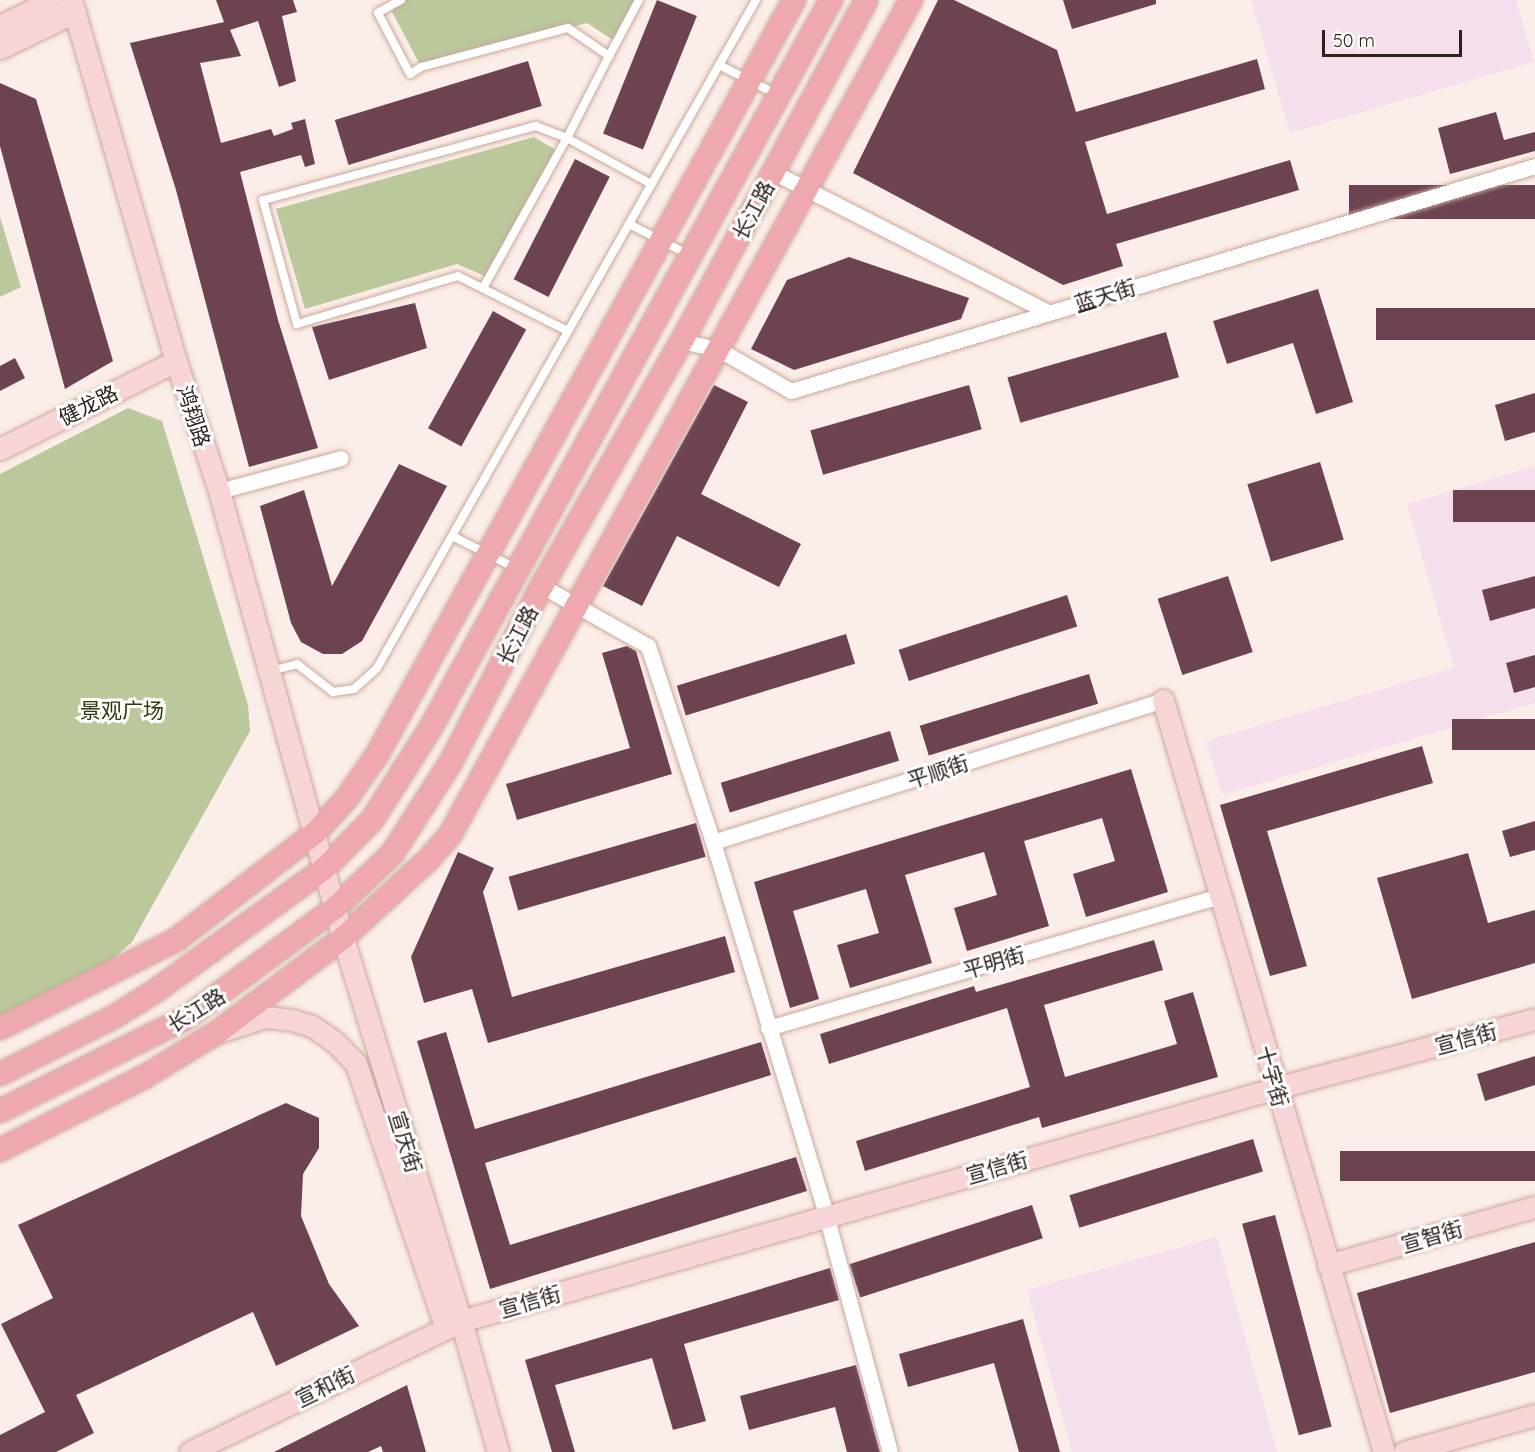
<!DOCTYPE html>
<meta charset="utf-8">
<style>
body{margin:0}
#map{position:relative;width:1535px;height:1452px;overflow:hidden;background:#fbede7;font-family:Quicksand,"Noto Sans SC",sans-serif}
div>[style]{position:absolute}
.education>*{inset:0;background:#f5dfec}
.green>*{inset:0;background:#bbc89c}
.building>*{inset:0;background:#6d4351;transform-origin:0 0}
.roads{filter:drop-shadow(0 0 2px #c9a89b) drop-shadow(0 0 2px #c9a89b)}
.lane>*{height:8px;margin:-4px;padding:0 4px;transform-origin:4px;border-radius:4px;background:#fff}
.street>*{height:15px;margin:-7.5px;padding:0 7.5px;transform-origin:7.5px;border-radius:7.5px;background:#fff}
.secondary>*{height:21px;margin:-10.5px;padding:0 10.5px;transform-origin:10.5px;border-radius:10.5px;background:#f7d4d6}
.primary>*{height:22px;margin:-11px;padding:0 11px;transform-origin:11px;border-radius:11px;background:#efa9ae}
span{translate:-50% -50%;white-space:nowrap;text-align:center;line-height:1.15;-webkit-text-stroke:6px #fff;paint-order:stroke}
.street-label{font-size:21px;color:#2d211c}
.park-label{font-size:21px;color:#2e3905}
.scale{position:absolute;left:1322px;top:30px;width:140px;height:27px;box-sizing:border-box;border:3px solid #2d211c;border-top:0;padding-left:8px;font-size:18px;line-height:21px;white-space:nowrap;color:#2d211c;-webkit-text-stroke:4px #fff;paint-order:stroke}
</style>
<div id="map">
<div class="education">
<i style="clip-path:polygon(1251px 0,1516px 0,1534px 62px,1290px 133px)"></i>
<i style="clip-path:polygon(1535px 466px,1535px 703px,1222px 795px,1206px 741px,1454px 668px,1407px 504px)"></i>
<i style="clip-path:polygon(1217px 1237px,1277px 1452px,1072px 1452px,1027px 1290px)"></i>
</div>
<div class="green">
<i style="clip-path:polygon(401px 0,638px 0,616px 42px,587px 23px,421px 67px,389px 6px)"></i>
<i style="clip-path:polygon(534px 137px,556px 150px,487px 277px,457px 264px,305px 309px,276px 209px)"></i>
<i style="clip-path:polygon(0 217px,21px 287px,0 297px)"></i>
<i style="clip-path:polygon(128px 408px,162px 421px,248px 705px,250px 731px,132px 942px,108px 963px,0 1018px,0 474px)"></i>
</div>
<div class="building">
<i style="clip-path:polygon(216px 0,293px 0,297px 12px,282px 16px,296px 81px,279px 87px,258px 21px,230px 30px,241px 56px,200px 63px,221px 143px,271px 129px,274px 136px,293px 129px,291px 123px,305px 119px,315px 164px,305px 167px,301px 155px,240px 172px,278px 320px,318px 448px,249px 467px,176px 190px,130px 43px,224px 22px)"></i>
<i style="left:657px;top:0;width:43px;height:144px;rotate:22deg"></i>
<i style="clip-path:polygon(938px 0,954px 0,1057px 50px,1076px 112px,1257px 59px,1265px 89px,1085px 142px,1107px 214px,1290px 160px,1299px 190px,1116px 244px,1123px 266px,1063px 285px,853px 173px)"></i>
<i style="clip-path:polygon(1063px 0,1156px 0,1156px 4px,1072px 29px)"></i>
<i style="left:528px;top:61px;width:47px;height:202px;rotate:73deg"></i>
<i style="clip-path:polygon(0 83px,36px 99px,113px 361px,65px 389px,0 146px)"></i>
<i style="clip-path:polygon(1496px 112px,1504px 140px,1535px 132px,1535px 151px,1450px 174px,1438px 128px)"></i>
<i style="left:575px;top:159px;width:39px;height:135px;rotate:27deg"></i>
<i style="left:1535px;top:185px;width:34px;height:186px;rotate:90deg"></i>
<i style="clip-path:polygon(849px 257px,969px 298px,961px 319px,794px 370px,751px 349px,787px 280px)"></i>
<i style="clip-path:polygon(1318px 289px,1353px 402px,1316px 414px,1293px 343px,1227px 364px,1213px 321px)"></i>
<i style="clip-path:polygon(415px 303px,427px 348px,329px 380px,312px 327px)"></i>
<i style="left:1535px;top:308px;width:32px;height:159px;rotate:90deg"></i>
<i style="left:493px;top:311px;width:38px;height:134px;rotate:29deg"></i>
<i style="left:1166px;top:332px;width:47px;height:165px;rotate:74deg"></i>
<i style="clip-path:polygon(15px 358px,25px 378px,0 391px,0 366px)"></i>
<i style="clip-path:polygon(714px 385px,748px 402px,701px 494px,801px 544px,779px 587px,677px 536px,642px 606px,603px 586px)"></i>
<i style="left:969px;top:385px;width:46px;height:165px;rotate:74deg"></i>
<i style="clip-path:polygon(1535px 393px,1535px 432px,1505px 441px,1495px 405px)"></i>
<i style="left:1320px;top:462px;width:81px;height:76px;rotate:73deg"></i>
<i style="clip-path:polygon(399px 464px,447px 486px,362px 641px,342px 654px,323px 654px,301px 642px,291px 623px,260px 506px,304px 490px,332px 586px)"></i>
<i style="left:1535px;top:490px;width:32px;height:82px;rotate:90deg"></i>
<i style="left:1228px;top:576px;width:80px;height:74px;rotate:72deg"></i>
<i style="clip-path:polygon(1535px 576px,1535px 608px,1490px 621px,1482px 590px)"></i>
<i style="left:1067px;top:595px;width:33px;height:177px;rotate:72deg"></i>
<i style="left:846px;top:634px;width:31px;height:177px;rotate:73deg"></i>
<i style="clip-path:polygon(627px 646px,636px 651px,672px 774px,517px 820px,506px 784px,630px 748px,602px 653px)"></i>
<i style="clip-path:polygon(1535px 655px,1535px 687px,1514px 693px,1506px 663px)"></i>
<i style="left:1089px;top:674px;width:31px;height:177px;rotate:73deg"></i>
<i style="left:1535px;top:719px;width:31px;height:83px;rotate:90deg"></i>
<i style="left:890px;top:731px;width:31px;height:177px;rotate:73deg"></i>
<i style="clip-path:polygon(1422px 746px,1433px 783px,1267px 831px,1307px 966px,1270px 976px,1220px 805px)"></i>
<i style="clip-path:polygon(1131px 769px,1168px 892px,1086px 917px,1073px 874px,1115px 861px,1102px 818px,1024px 841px,1049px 926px,967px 951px,954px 908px,997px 895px,984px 852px,905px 875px,932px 963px,850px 988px,837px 945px,879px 933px,866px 889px,793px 911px,819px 999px,790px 1008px,754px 882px)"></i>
<i style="clip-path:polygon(1535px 821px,1535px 850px,1510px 857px,1502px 831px)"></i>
<i style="left:696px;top:823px;width:35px;height:195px;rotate:74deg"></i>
<i style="clip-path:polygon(458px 852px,494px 868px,483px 892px,512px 997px,725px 936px,735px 972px,488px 1043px,472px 989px,424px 1003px,411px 957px)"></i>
<i style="clip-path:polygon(1468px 853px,1488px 923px,1535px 910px,1535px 963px,1412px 999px,1377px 878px)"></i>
<i style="clip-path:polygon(1154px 940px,1163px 970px,1044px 1005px,1065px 1077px,1177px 1044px,1164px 1001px,1193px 992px,1218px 1077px,1042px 1128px,1039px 1117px,865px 1171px,856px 1141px,1030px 1087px,1007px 1008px,829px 1064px,820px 1034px,974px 986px,976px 992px)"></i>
<i style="clip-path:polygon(446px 1032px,475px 1129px,761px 1042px,771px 1075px,485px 1163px,510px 1245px,796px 1157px,807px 1191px,490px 1289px,417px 1041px)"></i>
<i style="clip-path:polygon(1535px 1056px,1535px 1085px,1485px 1101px,1477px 1074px)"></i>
<i style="clip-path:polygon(286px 1103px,319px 1118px,319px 1148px,303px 1174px,301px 1216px,329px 1284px,359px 1326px,276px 1366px,253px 1312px,76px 1395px,94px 1433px,56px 1452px,0 1452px,0 1435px,45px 1412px,1px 1324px,53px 1298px,18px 1225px)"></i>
<i style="left:1253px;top:1139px;width:34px;height:192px;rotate:73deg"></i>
<i style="left:1535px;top:1151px;width:30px;height:195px;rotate:90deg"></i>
<i style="left:1032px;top:1205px;width:35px;height:192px;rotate:72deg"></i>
<i style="left:1275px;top:1215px;width:219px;height:34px;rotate:75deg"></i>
<i style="clip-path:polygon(1535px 1242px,1535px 1372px,1390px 1413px,1357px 1293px)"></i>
<i style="clip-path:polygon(830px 1268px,839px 1300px,684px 1344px,706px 1421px,673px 1430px,652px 1358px,555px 1385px,575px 1452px,552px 1452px,525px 1360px)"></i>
<i style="clip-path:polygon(1023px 1319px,1060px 1452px,1019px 1452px,994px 1363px,908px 1387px,899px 1354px)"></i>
<i style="clip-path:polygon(856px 1365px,880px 1452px,847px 1452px,835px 1407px,749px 1430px,740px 1396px)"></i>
<i style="clip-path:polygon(407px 1385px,426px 1452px,383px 1452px,381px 1446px,368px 1452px,274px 1452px)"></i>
</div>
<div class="roads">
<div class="lane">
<i style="left:401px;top:0;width:26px;rotate:151deg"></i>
<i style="left:378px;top:13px;width:69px;rotate:62.3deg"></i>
<i style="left:410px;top:74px;width:13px;rotate:-32deg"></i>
<i style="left:421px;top:67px;width:152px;rotate:-14.9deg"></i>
<i style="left:568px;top:28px;width:50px;rotate:34.3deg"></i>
<i style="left:609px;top:56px;width:92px;rotate:117.1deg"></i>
<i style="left:567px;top:138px;width:33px;rotate:-159deg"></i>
<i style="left:536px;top:126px;width:283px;rotate:164.8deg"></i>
<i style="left:263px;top:200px;width:129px;rotate:74.7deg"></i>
<i style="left:297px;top:324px;width:168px;rotate:-16.6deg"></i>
<i style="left:458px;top:276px;width:123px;rotate:26.6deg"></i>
<i style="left:609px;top:56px;width:64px;rotate:-61.8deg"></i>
<i style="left:719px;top:65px;width:64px;rotate:27deg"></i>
<i style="left:629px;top:224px;width:68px;rotate:27.3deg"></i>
<i style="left:483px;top:288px;width:172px;rotate:-60.8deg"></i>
<i style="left:567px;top:138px;width:96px;rotate:28.7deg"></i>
<i style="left:454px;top:537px;width:71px;rotate:26.9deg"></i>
<i style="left:271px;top:671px;width:27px;rotate:-15deg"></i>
<i style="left:297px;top:664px;width:46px;rotate:37.9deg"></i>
<i style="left:333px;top:692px;width:21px;rotate:-8deg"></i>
<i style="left:354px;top:689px;width:31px;rotate:-42deg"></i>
<i style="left:377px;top:668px;width:768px;rotate:-60.43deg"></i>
</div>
<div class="street">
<i style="left:773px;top:172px;width:309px;rotate:27deg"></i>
<i style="left:682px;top:341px;width:37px;rotate:13deg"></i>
<i style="left:718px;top:349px;width:84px;rotate:29.9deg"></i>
<i style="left:791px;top:391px;width:777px;rotate:-16.83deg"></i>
<i style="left:219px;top:491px;width:126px;rotate:-15.1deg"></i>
<i style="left:542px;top:586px;width:122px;rotate:29.5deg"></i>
<i style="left:648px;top:646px;width:206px;rotate:71.7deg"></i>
<i style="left:713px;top:842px;width:390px;rotate:73.1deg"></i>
<i style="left:826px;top:1215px;width:245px;rotate:74.9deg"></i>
<i style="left:713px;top:842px;width:472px;rotate:-17.5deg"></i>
<i style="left:768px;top:1028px;width:470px;rotate:-16.3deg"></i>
</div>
<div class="secondary">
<i style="left:71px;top:0;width:376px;rotate:73.8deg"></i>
<i style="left:176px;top:361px;width:137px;rotate:71.7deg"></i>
<i style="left:219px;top:491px;width:464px;rotate:74.5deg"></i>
<i style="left:343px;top:938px;width:401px;rotate:72.9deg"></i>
<i style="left:461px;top:1321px;width:136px;rotate:74.2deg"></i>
<i style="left:0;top:26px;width:59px;rotate:-26.1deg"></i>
<i style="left:0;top:48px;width:83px;rotate:-25.6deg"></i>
<i style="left:0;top:449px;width:197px;rotate:-26.6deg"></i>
<i style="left:1163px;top:700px;width:784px;rotate:73.62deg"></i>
<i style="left:225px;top:1030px;width:42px;rotate:-18deg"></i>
<i style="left:265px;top:1017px;width:27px;rotate:6deg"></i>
<i style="left:292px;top:1020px;width:21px;rotate:17deg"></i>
<i style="left:312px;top:1026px;width:29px;rotate:35deg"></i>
<i style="left:336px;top:1043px;width:29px;rotate:46deg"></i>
<i style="left:356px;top:1064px;width:279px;rotate:71.2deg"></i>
<i style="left:1328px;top:1265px;width:215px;rotate:-15.7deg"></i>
<i style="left:190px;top:1452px;width:301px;rotate:-25.8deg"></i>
<i style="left:461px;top:1321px;width:848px;rotate:-15.95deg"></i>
<i style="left:1276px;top:1088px;width:268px;rotate:-14.9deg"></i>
<i style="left:1404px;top:1452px;width:136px;rotate:-15.8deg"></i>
</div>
<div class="primary">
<i style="left:0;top:1028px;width:197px;rotate:-26.6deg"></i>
<i style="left:176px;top:940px;width:175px;rotate:-37.6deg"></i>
<i style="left:315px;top:833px;width:47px;rotate:-47.6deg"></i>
<i style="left:347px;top:798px;width:55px;rotate:-55.4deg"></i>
<i style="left:378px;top:753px;width:860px;rotate:-61.08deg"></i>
<i style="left:0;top:1074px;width:125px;rotate:-26.6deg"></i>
<i style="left:112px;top:1018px;width:49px;rotate:-31.8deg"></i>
<i style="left:154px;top:992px;width:210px;rotate:-35.9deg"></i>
<i style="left:324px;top:869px;width:69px;rotate:-45.6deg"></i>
<i style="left:372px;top:820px;width:108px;rotate:-57.5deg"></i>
<i style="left:430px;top:729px;width:832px;rotate:-61.19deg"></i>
<i style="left:0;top:1111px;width:208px;rotate:-26.6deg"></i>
<i style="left:186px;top:1018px;width:185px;rotate:-36.4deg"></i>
<i style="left:335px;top:908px;width:79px;rotate:-43.5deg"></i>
<i style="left:392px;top:854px;width:109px;rotate:-57.3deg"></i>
<i style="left:451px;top:762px;width:198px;rotate:-62.7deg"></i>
<i style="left:542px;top:586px;width:282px;rotate:-60.3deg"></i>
<i style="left:682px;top:341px;width:387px;rotate:-61.6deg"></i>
<i style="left:0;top:1150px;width:161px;rotate:-26.9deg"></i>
<i style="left:144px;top:1077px;width:87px;rotate:-31.3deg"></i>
<i style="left:218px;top:1032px;width:156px;rotate:-36.9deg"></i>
<i style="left:343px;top:938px;width:117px;rotate:-42.6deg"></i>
<i style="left:429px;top:859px;width:32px;rotate:-49deg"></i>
<i style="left:450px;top:835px;width:954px;rotate:-61.1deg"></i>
</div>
</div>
<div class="street-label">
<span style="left:753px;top:210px;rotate:-62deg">长江路</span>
<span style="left:1105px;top:295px;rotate:-17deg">蓝天街</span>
<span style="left:88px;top:405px;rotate:-27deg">健龙路</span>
<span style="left:194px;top:416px;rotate:72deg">鸿翔路</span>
<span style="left:517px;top:635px;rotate:-63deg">长江路</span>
<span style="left:938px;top:771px;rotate:-18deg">平顺街</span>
<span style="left:994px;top:962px;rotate:-16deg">平明街</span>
<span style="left:196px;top:1010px;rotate:-32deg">长江路</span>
<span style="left:1466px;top:1038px;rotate:-15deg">宣信街</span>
<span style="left:1273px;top:1076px;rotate:74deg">十字街</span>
<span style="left:406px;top:1142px;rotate:73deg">宣庆街</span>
<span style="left:997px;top:1167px;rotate:-16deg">宣信街</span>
<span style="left:1432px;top:1236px;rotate:-16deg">宣智街</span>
<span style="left:530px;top:1301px;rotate:-16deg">宣信街</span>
<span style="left:325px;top:1386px;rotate:-26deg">宣和街</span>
</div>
<div class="park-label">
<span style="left:122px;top:710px">景观广场</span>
</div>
<div class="scale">50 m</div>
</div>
